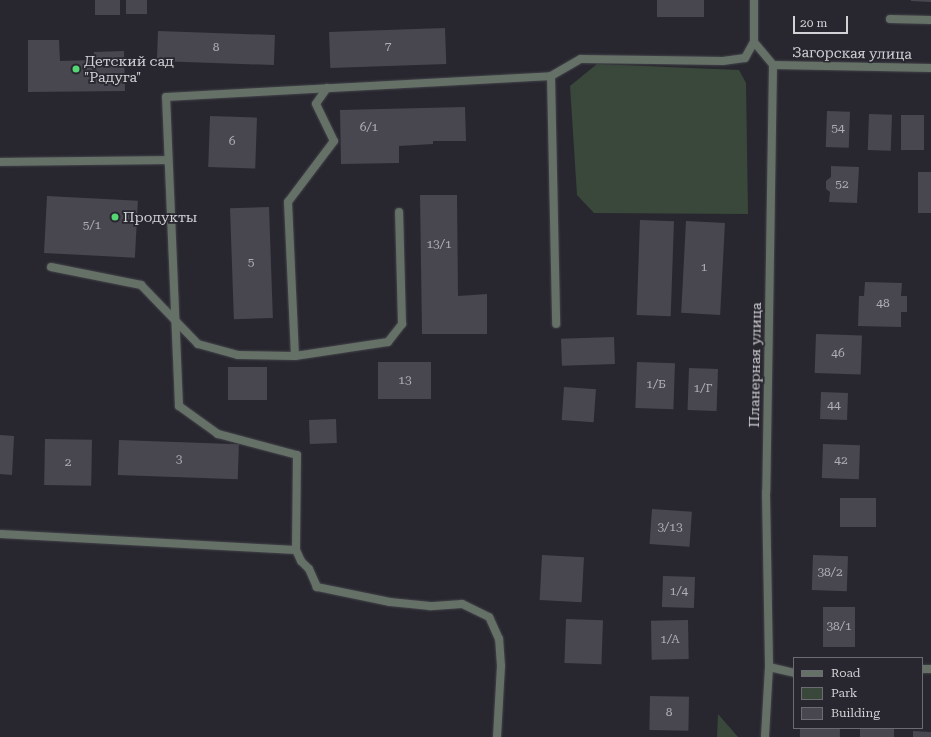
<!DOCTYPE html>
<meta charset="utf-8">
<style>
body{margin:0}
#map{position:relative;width:931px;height:737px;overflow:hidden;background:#28272f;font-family:"Roboto Serif",serif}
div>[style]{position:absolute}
.green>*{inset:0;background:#39483a}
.building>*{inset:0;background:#484750;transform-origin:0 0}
.roads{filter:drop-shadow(0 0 1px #43424a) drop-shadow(0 0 1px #43424a)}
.lane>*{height:8px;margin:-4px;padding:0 4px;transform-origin:4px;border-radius:4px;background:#657167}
.street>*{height:8px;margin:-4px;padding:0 4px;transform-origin:4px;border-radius:4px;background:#657167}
.dots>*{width:11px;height:11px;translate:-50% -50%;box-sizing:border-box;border:2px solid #28272f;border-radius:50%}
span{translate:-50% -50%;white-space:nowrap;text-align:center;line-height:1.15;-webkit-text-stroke:3.5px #28272f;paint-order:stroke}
.number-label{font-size:12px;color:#afaeb4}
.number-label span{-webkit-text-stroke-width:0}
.street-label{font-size:14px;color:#d1d1d6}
.poi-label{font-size:14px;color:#d1d1d6}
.left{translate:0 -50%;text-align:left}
.legend{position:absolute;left:793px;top:657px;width:130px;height:72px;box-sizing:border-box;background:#28272f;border:1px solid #6c6b72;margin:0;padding:5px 7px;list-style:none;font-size:12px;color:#d1d1d6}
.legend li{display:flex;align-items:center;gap:8px;height:20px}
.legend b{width:20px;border:1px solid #6c6b72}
.scale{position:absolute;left:793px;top:16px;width:55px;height:18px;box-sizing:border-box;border:2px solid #d1d1d6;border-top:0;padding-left:5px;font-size:12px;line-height:14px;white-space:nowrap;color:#d1d1d6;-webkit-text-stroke:3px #28272f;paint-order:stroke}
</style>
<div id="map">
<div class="green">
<i style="clip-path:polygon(597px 64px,739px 70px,746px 83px,748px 214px,594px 213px,577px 195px,570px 86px)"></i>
<i style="clip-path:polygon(718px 714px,738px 737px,717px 737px)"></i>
</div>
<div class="building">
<i style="left:95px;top:0;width:25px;height:15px"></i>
<i style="left:126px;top:0;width:21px;height:14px"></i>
<i style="left:657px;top:0;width:47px;height:17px"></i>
<i style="clip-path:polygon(911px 0,931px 0,931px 2px,911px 1px)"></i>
<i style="left:445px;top:28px;width:36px;height:116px;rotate:88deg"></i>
<i style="left:158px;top:31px;width:117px;height:30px;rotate:2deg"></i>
<i style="clip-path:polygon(28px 40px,59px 40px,60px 61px,94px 60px,94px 52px,124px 51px,125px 91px,28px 92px)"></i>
<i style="clip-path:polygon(465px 107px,466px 141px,433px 141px,433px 144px,399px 146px,399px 163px,341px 164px,340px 110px)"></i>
<i style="left:827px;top:111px;width:23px;height:36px;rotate:2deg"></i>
<i style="left:869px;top:114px;width:23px;height:36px;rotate:2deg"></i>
<i style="left:901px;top:115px;width:23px;height:35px"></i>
<i style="left:210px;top:116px;width:47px;height:51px;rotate:2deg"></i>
<i style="clip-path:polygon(831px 166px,859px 167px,857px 203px,829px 202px,830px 192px,826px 189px,826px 181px,831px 177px)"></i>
<i style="left:918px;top:172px;width:13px;height:41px"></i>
<i style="clip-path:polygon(420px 195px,457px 195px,458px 296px,487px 294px,487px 334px,422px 334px)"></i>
<i style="left:47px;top:196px;width:91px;height:57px;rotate:3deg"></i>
<i style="left:269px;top:207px;width:111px;height:39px;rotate:88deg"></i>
<i style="left:640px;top:220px;width:34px;height:95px;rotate:2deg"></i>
<i style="left:686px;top:221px;width:39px;height:92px;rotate:3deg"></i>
<i style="clip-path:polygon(865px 282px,902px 283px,901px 296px,907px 296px,907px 312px,901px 312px,901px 327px,858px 326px,859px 296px,864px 296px)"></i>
<i style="left:816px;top:334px;width:46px;height:39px;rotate:2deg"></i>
<i style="left:614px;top:337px;width:27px;height:53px;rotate:88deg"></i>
<i style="left:431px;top:362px;width:37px;height:53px;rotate:90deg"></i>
<i style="left:637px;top:362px;width:38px;height:46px;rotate:2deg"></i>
<i style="left:228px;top:367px;width:39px;height:33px"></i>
<i style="left:689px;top:368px;width:29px;height:42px;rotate:2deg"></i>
<i style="left:564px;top:387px;width:32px;height:33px;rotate:4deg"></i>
<i style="left:821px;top:392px;width:27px;height:27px;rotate:2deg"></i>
<i style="left:336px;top:419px;width:24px;height:27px;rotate:88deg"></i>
<i style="clip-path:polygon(0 435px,14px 436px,12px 475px,0 474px)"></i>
<i style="left:45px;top:439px;width:47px;height:46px;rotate:1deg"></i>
<i style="left:119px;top:440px;width:120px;height:35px;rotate:2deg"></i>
<i style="left:823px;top:444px;width:37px;height:34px;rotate:2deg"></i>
<i style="left:840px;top:498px;width:36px;height:29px"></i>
<i style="left:652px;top:509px;width:40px;height:35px;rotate:4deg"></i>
<i style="left:542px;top:555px;width:42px;height:45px;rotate:3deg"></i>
<i style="left:813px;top:555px;width:35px;height:35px;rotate:2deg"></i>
<i style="left:663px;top:576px;width:32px;height:31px;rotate:2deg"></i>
<i style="left:823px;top:607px;width:32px;height:40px"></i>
<i style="left:566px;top:619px;width:37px;height:44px;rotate:2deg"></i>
<i style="left:688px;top:620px;width:39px;height:37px;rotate:89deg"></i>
<i style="left:650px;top:696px;width:39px;height:34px;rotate:1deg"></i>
<i style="left:800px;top:728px;width:40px;height:9px;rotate:1deg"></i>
<i style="left:860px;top:728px;width:34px;height:9px"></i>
<i style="clip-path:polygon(913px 731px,931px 732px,931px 737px,913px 737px)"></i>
</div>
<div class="roads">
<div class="lane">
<i style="left:551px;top:76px;width:248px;rotate:88.8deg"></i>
<i style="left:327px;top:88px;width:19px;rotate:125deg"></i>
<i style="left:316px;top:104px;width:41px;rotate:64.1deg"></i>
<i style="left:334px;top:141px;width:76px;rotate:127deg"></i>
<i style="left:288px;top:202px;width:154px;rotate:87.4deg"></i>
<i style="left:295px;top:356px;width:94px;rotate:-8.6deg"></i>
<i style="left:388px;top:342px;width:23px;rotate:-52deg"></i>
<i style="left:402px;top:324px;width:112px;rotate:-91.5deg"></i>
<i style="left:51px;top:267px;width:92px;rotate:11.3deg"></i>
<i style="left:141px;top:285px;width:82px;rotate:46deg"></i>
<i style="left:198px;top:344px;width:41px;rotate:15.4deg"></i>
<i style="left:238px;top:355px;width:57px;rotate:1deg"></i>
<i style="left:0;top:534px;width:296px;rotate:3.1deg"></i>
<i style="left:497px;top:737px;width:71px;rotate:-86.8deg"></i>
<i style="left:501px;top:666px;width:27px;rotate:-94deg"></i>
<i style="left:499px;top:639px;width:24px;rotate:-114deg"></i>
<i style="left:489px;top:617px;width:30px;rotate:-154deg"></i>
<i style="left:462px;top:604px;width:32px;rotate:176deg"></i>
<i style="left:430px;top:606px;width:40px;rotate:-174.3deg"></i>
<i style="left:390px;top:602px;width:75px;rotate:-168.4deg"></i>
<i style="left:317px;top:587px;width:20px;rotate:-114deg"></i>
<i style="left:309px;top:569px;width:11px;rotate:-135deg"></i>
<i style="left:301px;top:561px;width:12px;rotate:-114deg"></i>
<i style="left:296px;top:550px;width:95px;rotate:-89.4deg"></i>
<i style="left:297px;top:455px;width:82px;rotate:-165.1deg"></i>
<i style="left:218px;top:434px;width:48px;rotate:-144.3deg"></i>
<i style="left:179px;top:406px;width:309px;rotate:-92.4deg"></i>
<i style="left:166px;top:97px;width:386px;rotate:-3.1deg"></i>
<i style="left:551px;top:76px;width:34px;rotate:-30deg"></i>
<i style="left:581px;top:59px;width:142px;rotate:0.8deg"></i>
<i style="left:723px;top:61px;width:22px;rotate:-8deg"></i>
<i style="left:745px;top:58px;width:18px;rotate:-61deg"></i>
</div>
<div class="street">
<i style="left:754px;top:0;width:42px;rotate:90deg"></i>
<i style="left:754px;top:42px;width:30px;rotate:50deg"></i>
<i style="left:773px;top:65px;width:427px;rotate:90.9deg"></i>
<i style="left:766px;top:492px;width:175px;rotate:89deg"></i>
<i style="left:769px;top:667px;width:70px;rotate:93.3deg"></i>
<i style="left:890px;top:19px;width:41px;rotate:1.4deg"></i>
<i style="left:773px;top:65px;width:158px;rotate:1.1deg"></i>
<i style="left:0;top:162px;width:168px;rotate:-0.7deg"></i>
<i style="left:769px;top:667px;width:26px;rotate:13deg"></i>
<i style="left:922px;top:669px;width:9px"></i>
</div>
</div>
<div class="dots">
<i style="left:76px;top:69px;background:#53d673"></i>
<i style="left:115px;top:217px;background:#53d673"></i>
</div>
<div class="number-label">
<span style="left:388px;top:47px">7</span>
<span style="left:216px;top:48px">8</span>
<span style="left:369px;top:128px">6/1</span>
<span style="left:838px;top:129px">54</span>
<span style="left:232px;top:142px">6</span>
<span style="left:842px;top:185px">52</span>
<span style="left:92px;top:226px">5/1</span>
<span style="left:439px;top:245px">13/1</span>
<span style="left:251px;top:263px">5</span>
<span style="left:704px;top:268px">1</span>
<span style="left:883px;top:304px">48</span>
<span style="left:838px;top:354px">46</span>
<span style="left:405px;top:381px">13</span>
<span style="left:656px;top:385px">1/Б</span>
<span style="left:703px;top:389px">1/Г</span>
<span style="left:834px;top:406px">44</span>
<span style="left:179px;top:460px">3</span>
<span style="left:841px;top:461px">42</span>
<span style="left:68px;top:463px">2</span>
<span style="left:670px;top:528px">3/13</span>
<span style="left:830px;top:573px">38/2</span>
<span style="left:679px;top:592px">1/4</span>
<span style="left:839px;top:627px">38/1</span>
<span style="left:670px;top:640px">1/А</span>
<span style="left:669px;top:713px">8</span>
</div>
<div class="street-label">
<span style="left:852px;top:53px;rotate:1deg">Загорская улица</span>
<span style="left:755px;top:365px;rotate:-89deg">Планерная улица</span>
</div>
<div class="poi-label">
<span class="left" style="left:84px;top:69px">Детский сад<br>"Радуга"</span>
<span class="left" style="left:123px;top:217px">Продукты</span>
</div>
<ul class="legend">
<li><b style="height:5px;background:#657167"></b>Road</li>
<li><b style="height:11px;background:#39483a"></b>Park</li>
<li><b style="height:11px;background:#484750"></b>Building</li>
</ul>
<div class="scale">20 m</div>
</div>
